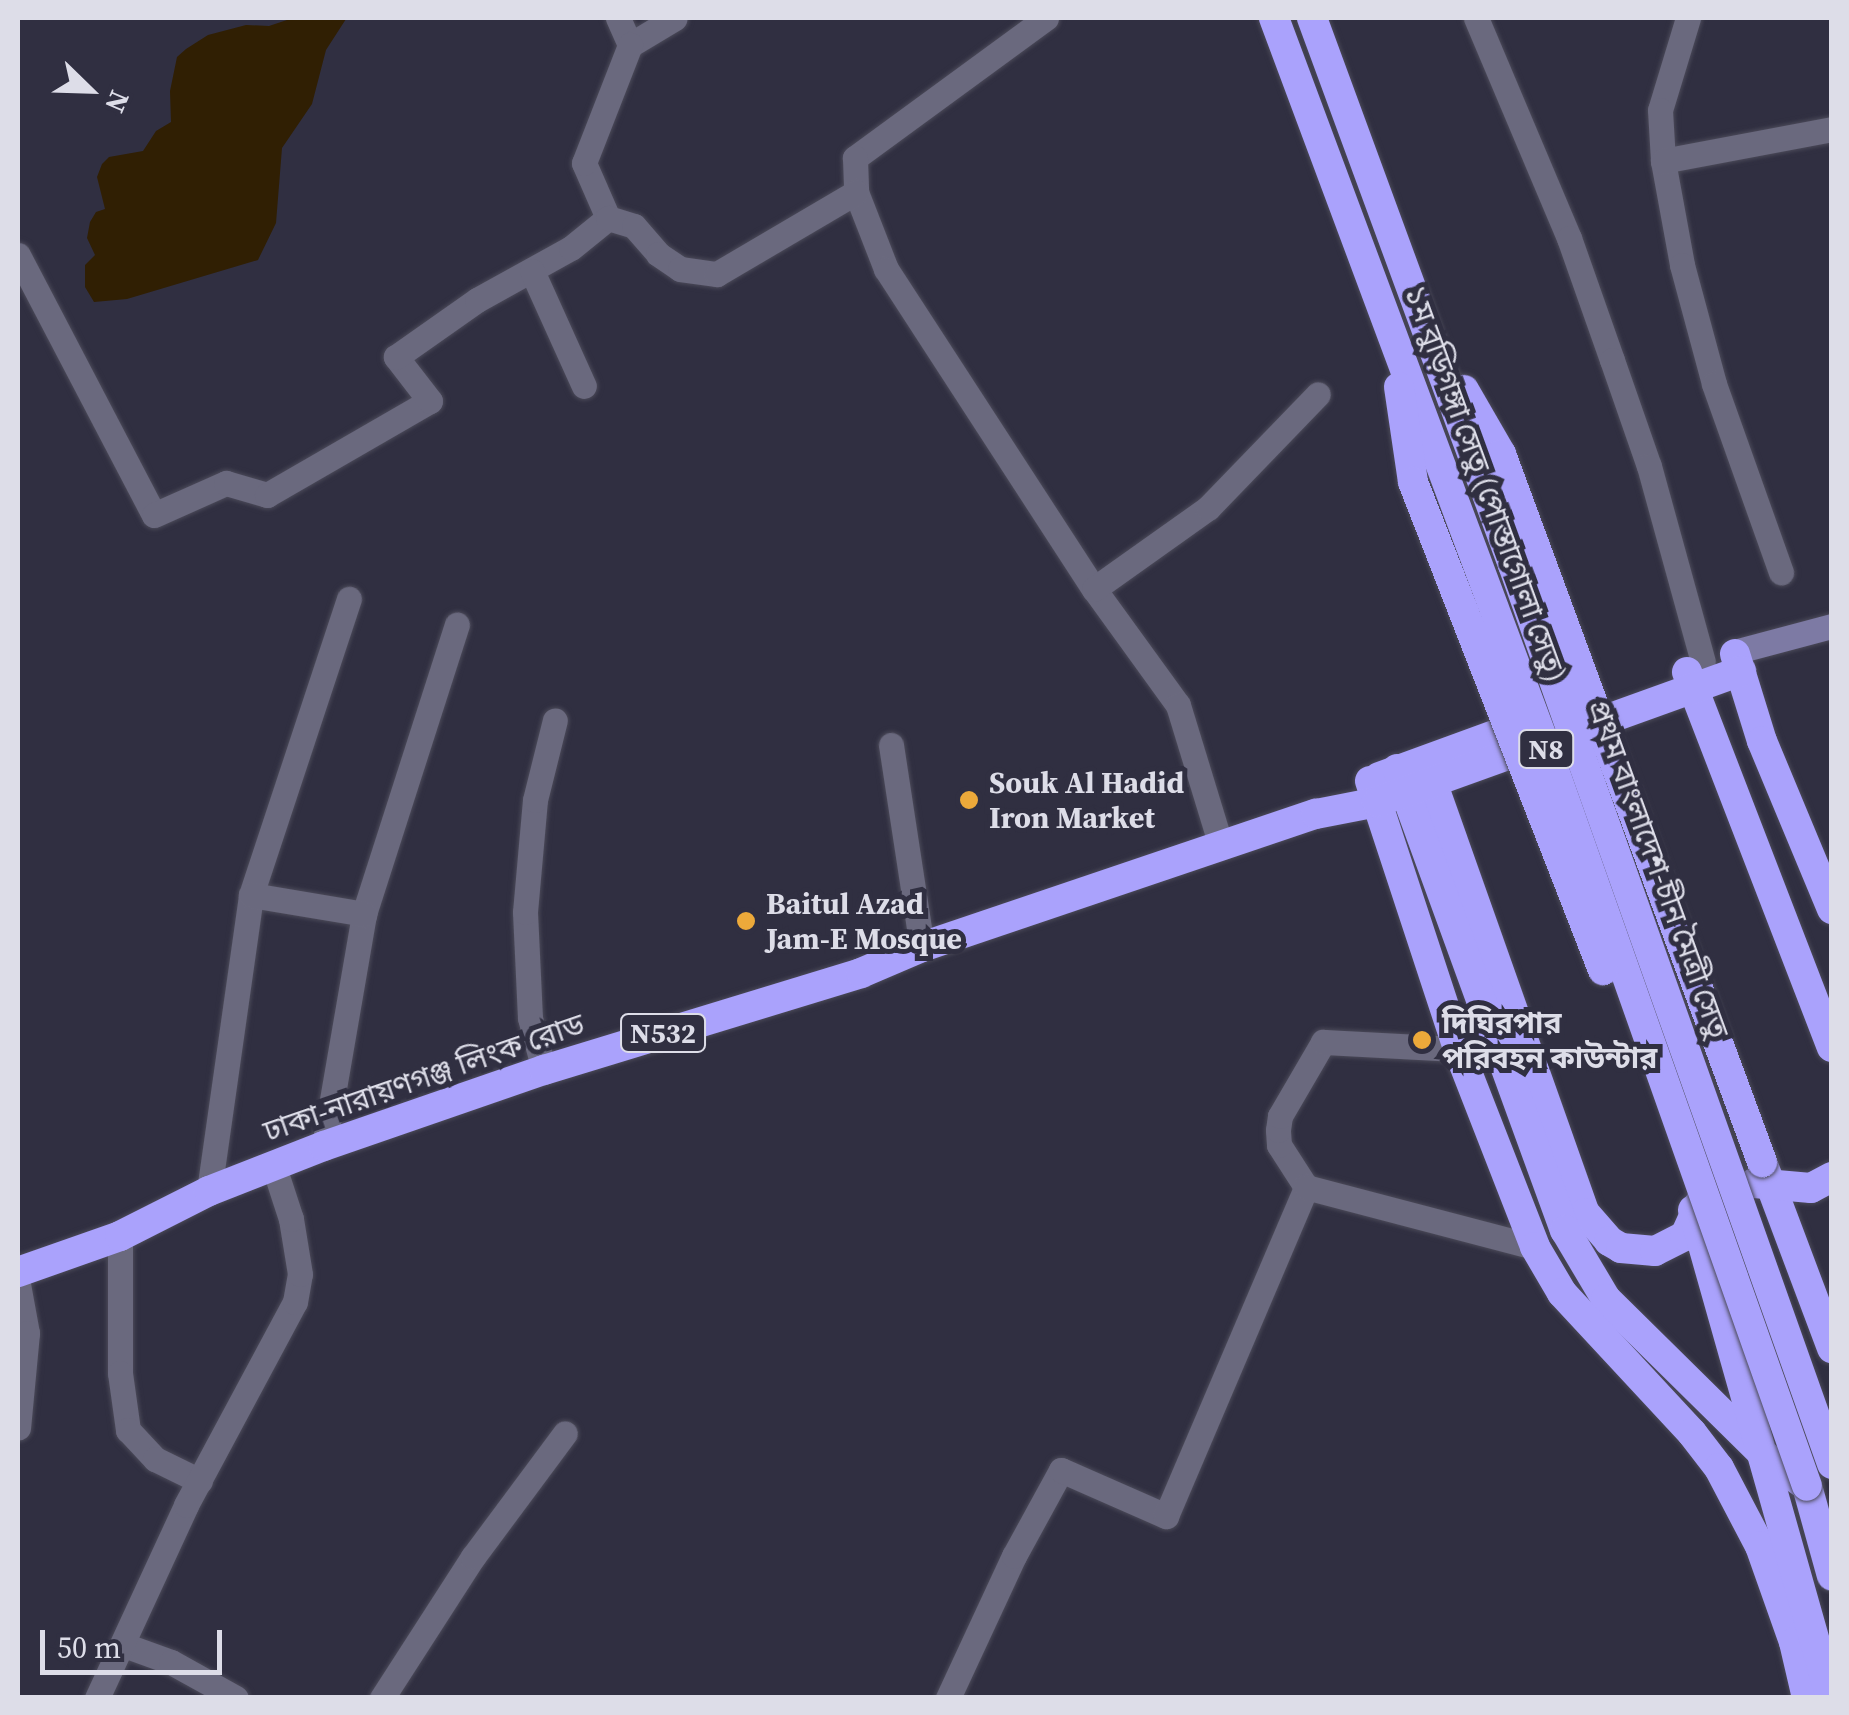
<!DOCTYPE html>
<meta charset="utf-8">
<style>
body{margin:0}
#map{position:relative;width:1849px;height:1715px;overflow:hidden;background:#302f41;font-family:"Source Serif 4","Noto Sans Bengali",serif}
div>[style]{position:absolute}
.water>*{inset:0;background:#301f03}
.roads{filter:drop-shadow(0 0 2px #4b4a59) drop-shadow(0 0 2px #4b4a59)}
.street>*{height:25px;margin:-12.5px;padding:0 12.5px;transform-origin:12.5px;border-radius:12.5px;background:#6a697e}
.secondary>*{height:25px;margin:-12.5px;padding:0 12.5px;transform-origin:12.5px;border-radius:12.5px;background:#7d7aa4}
.highway>*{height:30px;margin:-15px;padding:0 15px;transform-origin:15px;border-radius:15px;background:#aaa2fc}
.bridges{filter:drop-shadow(0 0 2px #4b4a59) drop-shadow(0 0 2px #4b4a59)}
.highway-bridge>*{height:30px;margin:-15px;padding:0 15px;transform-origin:15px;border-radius:15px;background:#aaa2fc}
.dots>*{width:28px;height:28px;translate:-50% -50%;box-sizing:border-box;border:5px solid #302f41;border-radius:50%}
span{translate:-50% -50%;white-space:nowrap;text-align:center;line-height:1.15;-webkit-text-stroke:10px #302f41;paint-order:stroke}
.shield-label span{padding:2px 8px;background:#302f41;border:2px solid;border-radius:8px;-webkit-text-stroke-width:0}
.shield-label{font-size:28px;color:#dddde8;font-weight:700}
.street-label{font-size:30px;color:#dddde8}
.poi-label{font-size:30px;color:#dddde8;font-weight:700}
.left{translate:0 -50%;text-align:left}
.frame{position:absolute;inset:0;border:20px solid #dddde8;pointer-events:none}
.north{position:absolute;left:40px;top:40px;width:100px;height:100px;-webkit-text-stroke:8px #302f41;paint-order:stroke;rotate:113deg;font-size:28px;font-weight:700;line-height:40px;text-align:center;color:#dddde8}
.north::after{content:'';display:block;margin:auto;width:35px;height:45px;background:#dddde8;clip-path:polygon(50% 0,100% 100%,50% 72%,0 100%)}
.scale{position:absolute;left:40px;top:1630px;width:182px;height:45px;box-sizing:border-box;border:5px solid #dddde8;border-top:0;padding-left:12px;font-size:30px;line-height:35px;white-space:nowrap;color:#dddde8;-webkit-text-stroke:8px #302f41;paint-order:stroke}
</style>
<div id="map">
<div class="water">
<i style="clip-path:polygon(293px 18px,346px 19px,326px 50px,312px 104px,282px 148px,276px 223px,258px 260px,127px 299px,94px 302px,85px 287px,85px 265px,95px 255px,87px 238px,90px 222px,96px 212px,105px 209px,97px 177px,102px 164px,109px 157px,143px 151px,156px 131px,171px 122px,170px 91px,177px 57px,186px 49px,208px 35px,246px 25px,269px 26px)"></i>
</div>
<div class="roads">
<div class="street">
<i style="left:618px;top:18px;width:30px;rotate:66deg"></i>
<i style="left:630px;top:45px;width:52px;rotate:-31deg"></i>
<i style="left:1046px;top:18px;width:237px;rotate:143.8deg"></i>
<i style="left:855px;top:158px;width:34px;rotate:88deg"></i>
<i style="left:856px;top:192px;width:83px;rotate:68.7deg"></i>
<i style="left:886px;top:269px;width:382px;rotate:57deg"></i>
<i style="left:1094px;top:589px;width:143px;rotate:54.1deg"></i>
<i style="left:1178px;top:705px;width:147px;rotate:73deg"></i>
<i style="left:1476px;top:18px;width:239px;rotate:67.1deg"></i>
<i style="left:1569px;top:238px;width:129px;rotate:70.6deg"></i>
<i style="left:1612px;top:360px;width:112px;rotate:70.8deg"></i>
<i style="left:1649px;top:466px;width:203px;rotate:74.6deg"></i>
<i style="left:1688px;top:18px;width:96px;rotate:106.9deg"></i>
<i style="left:1660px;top:110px;width:51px;rotate:86.6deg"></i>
<i style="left:1663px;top:161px;width:106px;rotate:79.6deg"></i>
<i style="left:1682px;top:265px;width:123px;rotate:74.9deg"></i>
<i style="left:1714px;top:384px;width:200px;rotate:70.4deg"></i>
<i style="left:1663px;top:161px;width:172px;rotate:-10.7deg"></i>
<i style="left:608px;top:218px;width:60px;rotate:-113.6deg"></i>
<i style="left:584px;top:163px;width:127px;rotate:-68.7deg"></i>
<i style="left:18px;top:255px;width:293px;rotate:62.4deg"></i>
<i style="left:154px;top:515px;width:79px;rotate:-24deg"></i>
<i style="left:226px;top:483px;width:43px;rotate:16.3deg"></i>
<i style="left:267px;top:495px;width:188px;rotate:-30deg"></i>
<i style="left:430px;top:401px;width:56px;rotate:-127.7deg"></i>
<i style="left:396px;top:357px;width:99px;rotate:-35.1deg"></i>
<i style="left:477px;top:300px;width:107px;rotate:-29deg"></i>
<i style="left:571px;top:248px;width:48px;rotate:-39deg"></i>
<i style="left:608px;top:218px;width:27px;rotate:17deg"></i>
<i style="left:634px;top:226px;width:37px;rotate:49deg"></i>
<i style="left:658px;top:254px;width:27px;rotate:34deg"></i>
<i style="left:680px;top:269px;width:37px;rotate:8deg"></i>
<i style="left:717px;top:274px;width:161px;rotate:-30.5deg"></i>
<i style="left:532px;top:271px;width:126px;rotate:65.7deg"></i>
<i style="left:1094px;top:589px;width:140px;rotate:-35.4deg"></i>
<i style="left:1208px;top:508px;width:158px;rotate:-46deg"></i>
<i style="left:891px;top:745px;width:204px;rotate:81.3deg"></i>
<i style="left:251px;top:895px;width:312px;rotate:-71.7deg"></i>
<i style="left:544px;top:1070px;width:54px;rotate:-105.1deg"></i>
<i style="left:530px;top:1018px;width:106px;rotate:-92.7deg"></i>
<i style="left:525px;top:912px;width:112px;rotate:-84.9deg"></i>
<i style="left:535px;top:800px;width:82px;rotate:-76deg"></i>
<i style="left:324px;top:1146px;width:235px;rotate:-80.2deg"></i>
<i style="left:364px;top:914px;width:304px;rotate:-72.2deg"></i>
<i style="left:1306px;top:1187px;width:50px;rotate:-122.7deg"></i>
<i style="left:1279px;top:1145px;width:15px;rotate:-94deg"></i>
<i style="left:1278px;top:1130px;width:14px;rotate:-82deg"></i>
<i style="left:1280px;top:1116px;width:86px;rotate:-59.8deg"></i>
<i style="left:1323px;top:1042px;width:135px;rotate:3deg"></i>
<i style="left:209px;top:1191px;width:299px;rotate:-81.9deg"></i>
<i style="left:251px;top:895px;width:115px;rotate:9.5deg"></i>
<i style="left:120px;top:1236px;width:137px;rotate:90deg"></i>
<i style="left:120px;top:1373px;width:58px;rotate:82deg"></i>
<i style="left:128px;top:1430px;width:40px;rotate:47deg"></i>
<i style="left:155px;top:1459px;width:50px;rotate:26.1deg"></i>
<i style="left:18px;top:1284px;width:50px;rotate:79.6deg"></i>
<i style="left:27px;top:1333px;width:95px;rotate:95.4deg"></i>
<i style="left:124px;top:1645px;width:50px;rotate:19.9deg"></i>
<i style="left:171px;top:1662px;width:74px;rotate:29deg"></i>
<i style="left:97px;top:1698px;width:213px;rotate:-65.2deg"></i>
<i style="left:186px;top:1505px;width:230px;rotate:-61.8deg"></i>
<i style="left:295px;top:1302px;width:28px;rotate:-80deg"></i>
<i style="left:300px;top:1274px;width:56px;rotate:-99.3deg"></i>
<i style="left:291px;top:1219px;width:55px;rotate:-108.1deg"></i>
<i style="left:382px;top:1698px;width:168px;rotate:-57.2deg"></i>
<i style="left:473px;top:1557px;width:154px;rotate:-53.4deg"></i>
<i style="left:948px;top:1698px;width:157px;rotate:-65.1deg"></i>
<i style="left:1014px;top:1556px;width:98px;rotate:-61.3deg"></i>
<i style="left:1061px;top:1470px;width:115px;rotate:23.7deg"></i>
<i style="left:1166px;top:1516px;width:358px;rotate:-66.9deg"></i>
<i style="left:1306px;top:1187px;width:237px;rotate:14.7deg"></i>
</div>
<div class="secondary">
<i style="left:1734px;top:652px;width:101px;rotate:-14.9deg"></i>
</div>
<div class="highway">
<i style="left:1735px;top:654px;width:91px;rotate:72.8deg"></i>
<i style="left:1762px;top:741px;width:182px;rotate:67.4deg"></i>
<i style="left:1687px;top:672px;width:402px;rotate:68.9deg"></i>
<i style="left:1425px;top:762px;width:479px;rotate:70.5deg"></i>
<i style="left:1585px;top:1213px;width:37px;rotate:49deg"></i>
<i style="left:1609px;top:1241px;width:14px;rotate:30deg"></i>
<i style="left:1621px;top:1248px;width:34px;rotate:5deg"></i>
<i style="left:1655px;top:1251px;width:34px;rotate:-27deg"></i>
<i style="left:1685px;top:1236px;width:44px;rotate:-65.8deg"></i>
<i style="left:1397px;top:769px;width:491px;rotate:70deg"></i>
<i style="left:1565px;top:1230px;width:80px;rotate:59.3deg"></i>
<i style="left:1606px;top:1299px;width:225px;rotate:44.6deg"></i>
<i style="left:1766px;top:1457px;width:50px;rotate:35.3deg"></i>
<i style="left:1807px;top:1486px;width:93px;rotate:74.5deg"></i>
<i style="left:1379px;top:777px;width:164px;rotate:-20deg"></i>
<i style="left:1370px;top:781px;width:282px;rotate:71.8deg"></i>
<i style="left:1458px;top:1049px;width:212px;rotate:68.7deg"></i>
<i style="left:1535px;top:1247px;width:53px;rotate:59.6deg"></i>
<i style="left:1562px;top:1293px;width:191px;rotate:47.1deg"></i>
<i style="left:1692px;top:1433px;width:44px;rotate:52.4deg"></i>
<i style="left:1719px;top:1468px;width:88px;rotate:62.3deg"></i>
<i style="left:1760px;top:1546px;width:102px;rotate:70.5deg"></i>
<i style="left:1794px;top:1642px;width:57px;rotate:76.9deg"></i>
<i style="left:1762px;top:1162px;width:199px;rotate:69.4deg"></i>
<i style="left:1754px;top:1183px;width:57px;rotate:5deg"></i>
<i style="left:1811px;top:1188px;width:24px;rotate:-28deg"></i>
<i style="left:1693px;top:1210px;width:507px;rotate:74.21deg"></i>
<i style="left:18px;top:1272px;width:108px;rotate:-19.4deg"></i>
<i style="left:120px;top:1236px;width:100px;rotate:-26.8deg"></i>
<i style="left:209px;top:1191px;width:123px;rotate:-21.4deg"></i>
<i style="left:324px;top:1146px;width:233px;rotate:-19.1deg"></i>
<i style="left:544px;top:1070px;width:332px;rotate:-17deg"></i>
<i style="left:861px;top:973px;width:66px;rotate:-23.1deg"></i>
<i style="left:922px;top:947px;width:416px;rotate:-18.7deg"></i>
<i style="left:1316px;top:814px;width:62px;rotate:-11.1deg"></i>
<i style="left:1377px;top:802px;width:387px;rotate:-19.8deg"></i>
</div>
</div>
<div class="bridges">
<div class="highway-bridge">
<i style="left:1274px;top:18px;width:784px;rotate:69.56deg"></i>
<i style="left:1548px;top:753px;width:777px;rotate:70.54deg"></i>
<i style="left:1312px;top:18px;width:583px;rotate:69.82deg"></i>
<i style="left:1513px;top:565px;width:954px;rotate:70.46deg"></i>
<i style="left:1399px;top:387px;width:96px;rotate:81.6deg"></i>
<i style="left:1413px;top:482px;width:524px;rotate:68.73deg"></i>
<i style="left:1464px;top:390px;width:74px;rotate:60deg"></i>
<i style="left:1501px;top:454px;width:755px;rotate:69.76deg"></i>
</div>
</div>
<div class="dots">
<i style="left:969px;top:800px;background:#eca93a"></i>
<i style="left:746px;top:921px;background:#eca93a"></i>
<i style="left:1422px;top:1040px;background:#eca93a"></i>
</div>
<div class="shield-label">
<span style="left:1546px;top:749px">N8</span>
<span style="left:663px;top:1033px">N532</span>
</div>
<div class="street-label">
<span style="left:1485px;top:484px;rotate:70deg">১ম বুড়িগঙ্গা সেতু (পোস্তাগোলা সেতু)</span>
<span style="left:1658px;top:869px;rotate:70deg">প্রথম বাংলাদেশ-চীন মৈত্রী সেতু</span>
<span style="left:424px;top:1078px;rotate:-19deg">ঢাকা-নারায়ণগঞ্জ লিংক রোড</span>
</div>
<div class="poi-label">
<span class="left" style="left:989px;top:800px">Souk Al Hadid<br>Iron Market</span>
<span class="left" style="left:766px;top:921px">Baitul Azad<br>Jam-E Mosque</span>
<span class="left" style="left:1442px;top:1040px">দিঘিরপার<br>পরিবহন কাউন্টার</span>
</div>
<div class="frame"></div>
<div class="north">N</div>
<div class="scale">50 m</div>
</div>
